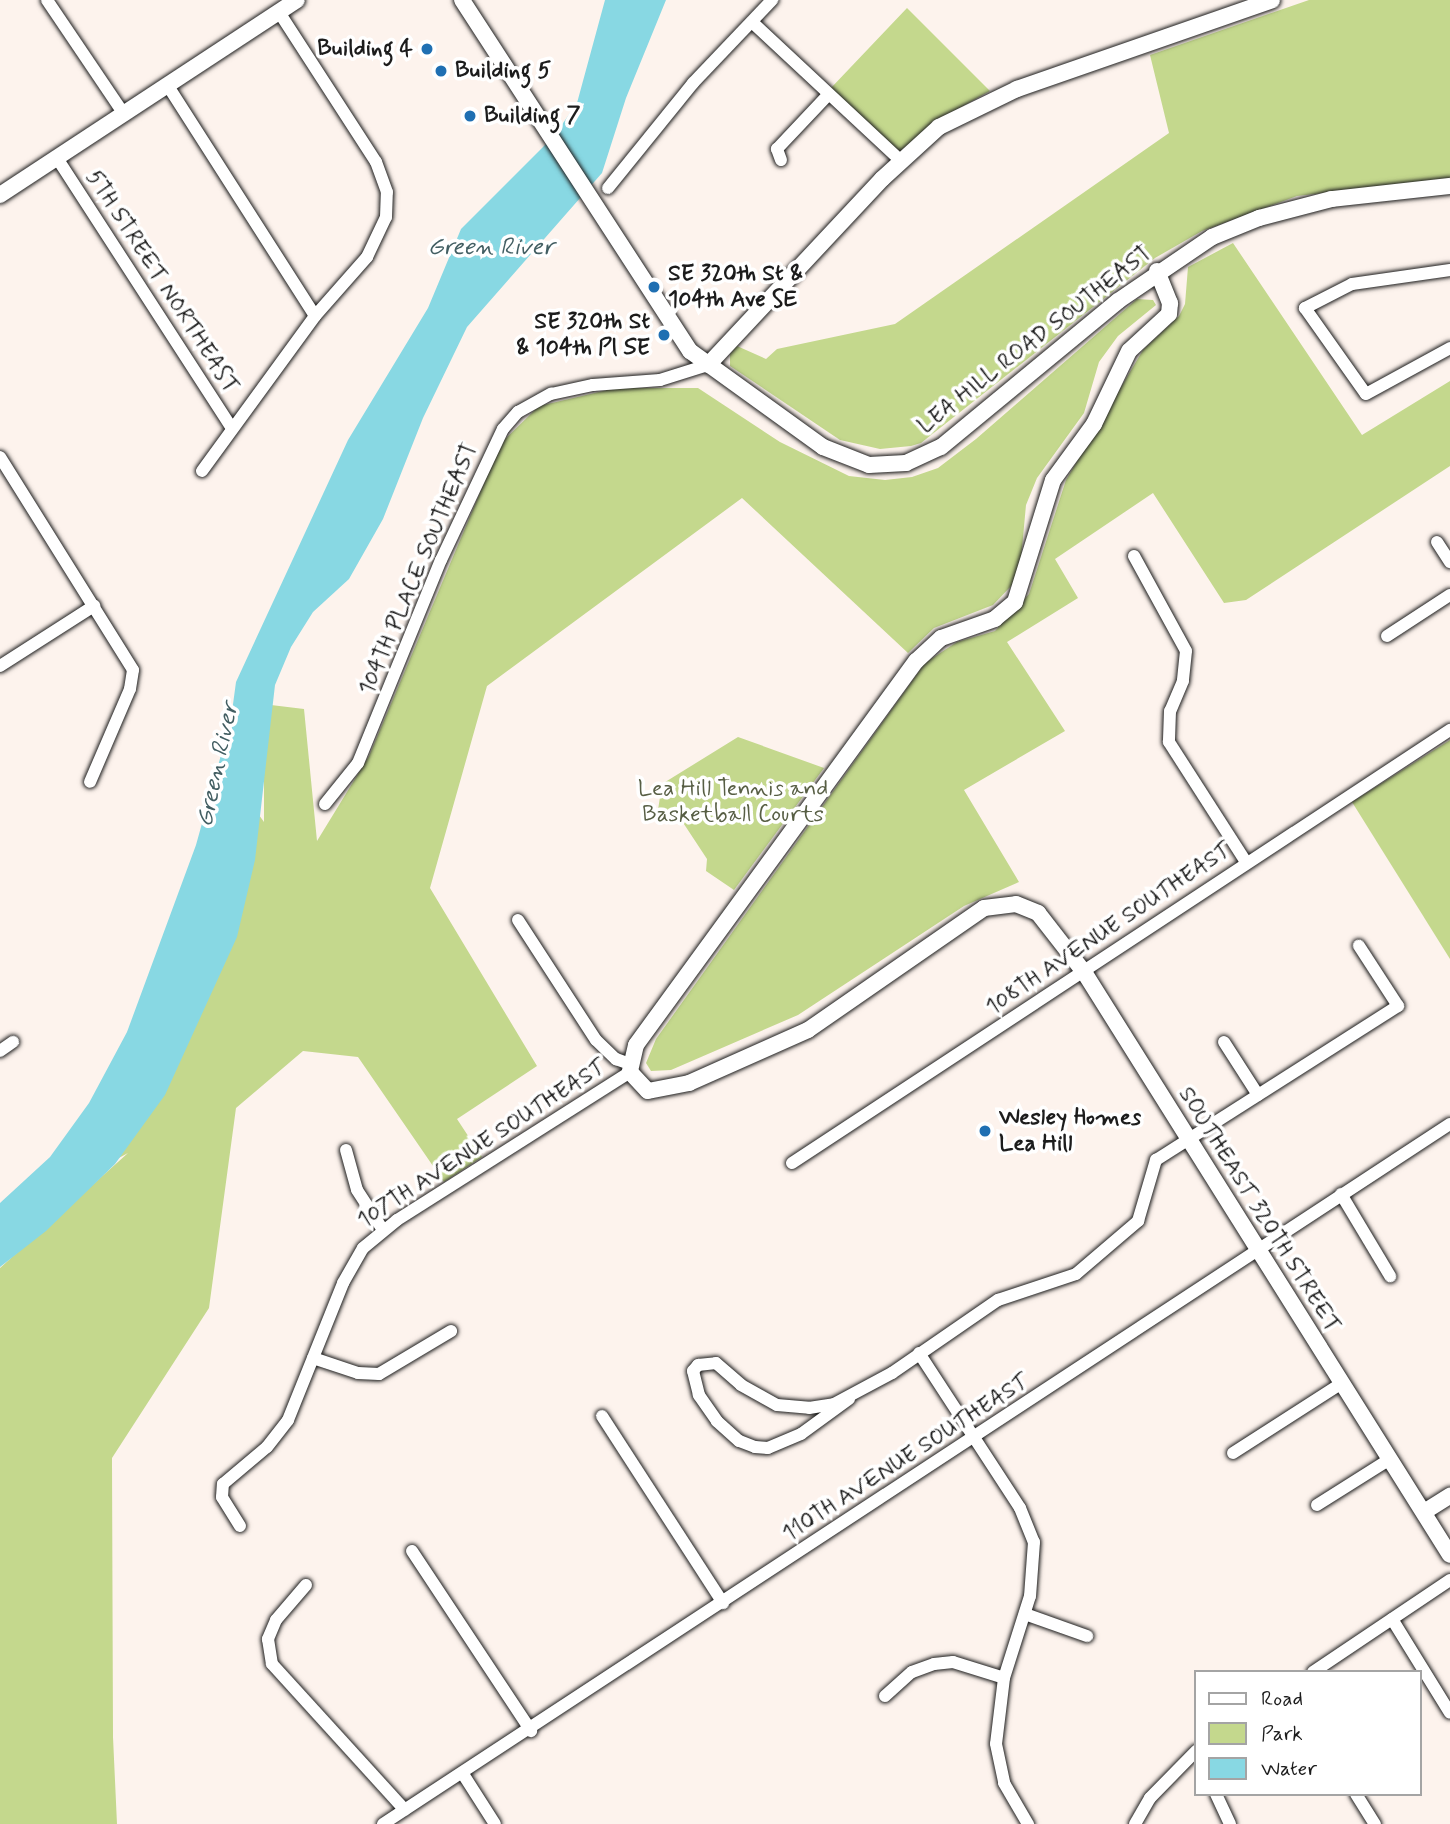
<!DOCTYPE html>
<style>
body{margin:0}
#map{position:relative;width:1450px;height:1824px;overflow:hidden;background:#fdf3ed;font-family:Mynerve,sans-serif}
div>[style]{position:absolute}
.green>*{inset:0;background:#c4d88d}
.water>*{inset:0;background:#88d8e3}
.roads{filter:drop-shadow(0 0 2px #1c1c1c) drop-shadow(0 0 2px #1c1c1c)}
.street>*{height:12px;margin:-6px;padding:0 6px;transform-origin:6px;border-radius:6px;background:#fff}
.secondary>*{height:16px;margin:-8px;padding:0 8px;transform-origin:8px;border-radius:8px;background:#fff}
.dots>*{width:19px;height:19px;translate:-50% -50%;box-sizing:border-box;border:4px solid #fff;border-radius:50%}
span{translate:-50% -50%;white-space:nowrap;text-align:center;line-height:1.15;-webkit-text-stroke:7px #fff;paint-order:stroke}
.poi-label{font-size:23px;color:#1c1c1c;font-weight:700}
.right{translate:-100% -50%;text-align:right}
.left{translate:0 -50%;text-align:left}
.street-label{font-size:23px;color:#1c1c1c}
.park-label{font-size:23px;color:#575e44}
.water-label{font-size:24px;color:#425e62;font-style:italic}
.legend{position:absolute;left:1194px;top:1670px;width:228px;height:126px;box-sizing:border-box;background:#fff;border:2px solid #a4a4a4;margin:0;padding:9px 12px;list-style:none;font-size:21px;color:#1c1c1c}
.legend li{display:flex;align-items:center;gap:14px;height:35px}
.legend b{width:35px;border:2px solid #a4a4a4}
</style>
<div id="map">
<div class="green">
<i style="clip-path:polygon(1309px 0,1450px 0,1450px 179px,1297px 196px,1202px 231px,1155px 258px,921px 443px,911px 446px,880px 449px,840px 440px,730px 366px,730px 354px,737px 346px,766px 359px,777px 349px,895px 324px,1169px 133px,1150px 55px)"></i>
<i style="clip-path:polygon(907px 8px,990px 91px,945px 116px,899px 152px,830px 89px)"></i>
<i style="clip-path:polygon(1233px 243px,1362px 435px,1450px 381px,1450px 466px,1246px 600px,1224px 603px,1153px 493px,1055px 559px,1078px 598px,1007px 642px,1065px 731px,964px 790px,1019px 882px,964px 906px,798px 1015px,671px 1070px,651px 1071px,646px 1063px,656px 1039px,925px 663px,957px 642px,995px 631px,1029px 594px,1066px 480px,1143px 350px,1179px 316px,1185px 304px,1188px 267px)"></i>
<i style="clip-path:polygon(1137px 299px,1153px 300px,1156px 305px,1118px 336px,1099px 362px,1084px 413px,1037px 478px,1026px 505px,1021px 559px,1013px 584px,993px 605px,934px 628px,908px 653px,742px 498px,487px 686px,430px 888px,537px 1066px,457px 1119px,482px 1157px,444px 1182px,358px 1057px,303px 1051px,236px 1108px,209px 1308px,112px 1458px,113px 1737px,117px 1824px,0 1824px,0 1268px,128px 1153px,67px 1186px,249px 801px,264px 822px,264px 757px,271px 705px,304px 709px,317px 841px,369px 756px,501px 443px,539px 406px,616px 388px,698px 388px,780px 442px,849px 476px,885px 480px,912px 477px,938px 468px,976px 439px)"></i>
<i style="clip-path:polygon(738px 737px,824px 768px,734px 890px,706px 871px,707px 859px,678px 815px,658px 810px,662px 784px)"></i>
<i style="clip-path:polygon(1450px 740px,1450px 959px,1352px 802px)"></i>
</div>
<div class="water">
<i style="clip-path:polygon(605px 0,666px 0,626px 98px,602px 173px,467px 327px,423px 418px,383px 519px,349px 579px,313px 612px,291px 647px,275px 685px,255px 860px,237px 937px,165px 1095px,115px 1164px,46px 1231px,0 1267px,0 1203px,50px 1157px,89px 1103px,127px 1032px,196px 845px,231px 719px,236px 682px,348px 440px,428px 308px,461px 229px,554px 136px,577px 103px)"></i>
</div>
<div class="roads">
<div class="street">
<i style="left:47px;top:0;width:138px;rotate:56deg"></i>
<i style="left:752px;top:22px;width:204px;rotate:43deg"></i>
<i style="left:168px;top:86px;width:273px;rotate:57.4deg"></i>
<i style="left:57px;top:158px;width:322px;rotate:57.1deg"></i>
<i style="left:781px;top:160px;width:12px;rotate:-110deg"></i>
<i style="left:777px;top:149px;width:74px;rotate:-46.6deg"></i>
<i style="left:608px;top:188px;width:135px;rotate:-51deg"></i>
<i style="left:693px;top:83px;width:115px;rotate:-46.4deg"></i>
<i style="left:1450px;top:270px;width:99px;rotate:171.9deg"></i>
<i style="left:1352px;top:284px;width:53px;rotate:152.9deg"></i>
<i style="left:1305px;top:308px;width:105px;rotate:54.7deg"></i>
<i style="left:1366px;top:394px;width:96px;rotate:-28.7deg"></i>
<i style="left:0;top:457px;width:251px;rotate:58deg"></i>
<i style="left:133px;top:670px;width:19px;rotate:99deg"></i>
<i style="left:130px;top:689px;width:101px;rotate:113.3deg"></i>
<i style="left:202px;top:471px;width:192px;rotate:-53.9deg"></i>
<i style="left:315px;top:316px;width:79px;rotate:-48.6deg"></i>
<i style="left:367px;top:257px;width:44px;rotate:-64.6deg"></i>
<i style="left:386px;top:217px;width:25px;rotate:-88deg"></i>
<i style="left:387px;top:192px;width:32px;rotate:-110deg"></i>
<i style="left:376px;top:162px;width:179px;rotate:-122.9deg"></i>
<i style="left:1437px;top:542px;width:24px;rotate:57deg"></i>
<i style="left:1134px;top:556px;width:108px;rotate:61.3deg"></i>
<i style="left:1186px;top:651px;width:30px;rotate:96deg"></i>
<i style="left:1183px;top:681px;width:33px;rotate:113deg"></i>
<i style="left:1170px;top:711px;width:31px;rotate:92deg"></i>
<i style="left:1169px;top:742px;width:143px;rotate:57.3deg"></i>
<i style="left:1387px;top:636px;width:75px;rotate:-33.1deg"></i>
<i style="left:0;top:666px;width:112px;rotate:-32.6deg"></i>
<i style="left:325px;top:804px;width:53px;rotate:-51.2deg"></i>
<i style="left:358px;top:763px;width:219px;rotate:-67.8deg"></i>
<i style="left:441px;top:560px;width:145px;rotate:-64.7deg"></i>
<i style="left:503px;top:429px;width:23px;rotate:-49deg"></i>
<i style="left:518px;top:412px;width:38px;rotate:-29deg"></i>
<i style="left:551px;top:394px;width:43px;rotate:-12.1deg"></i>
<i style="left:593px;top:385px;width:67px;rotate:-4.3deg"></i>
<i style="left:660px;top:380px;width:50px;rotate:-17.4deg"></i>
<i style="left:518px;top:920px;width:143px;rotate:57deg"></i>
<i style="left:596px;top:1040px;width:28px;rotate:44deg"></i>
<i style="left:616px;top:1059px;width:15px;rotate:20deg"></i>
<i style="left:1224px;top:1042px;width:63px;rotate:57.3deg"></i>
<i style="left:0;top:1051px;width:16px;rotate:-35deg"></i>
<i style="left:346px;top:1150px;width:41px;rotate:74.6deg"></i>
<i style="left:357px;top:1190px;width:48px;rotate:57deg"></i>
<i style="left:792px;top:1163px;width:788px;rotate:-33.35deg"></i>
<i style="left:1341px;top:1194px;width:96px;rotate:59.1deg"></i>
<i style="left:919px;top:1353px;width:185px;rotate:56.9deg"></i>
<i style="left:1020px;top:1508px;width:37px;rotate:68deg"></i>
<i style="left:1034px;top:1542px;width:54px;rotate:94.2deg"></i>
<i style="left:1030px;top:1596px;width:86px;rotate:107.6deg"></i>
<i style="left:1004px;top:1678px;width:66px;rotate:96.9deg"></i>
<i style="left:996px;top:1744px;width:40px;rotate:78deg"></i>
<i style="left:1004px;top:1783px;width:48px;rotate:59.7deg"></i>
<i style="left:313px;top:1358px;width:47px;rotate:18.4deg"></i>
<i style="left:358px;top:1373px;width:21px;rotate:3deg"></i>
<i style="left:379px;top:1374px;width:84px;rotate:-30.8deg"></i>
<i style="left:849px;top:1399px;width:59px;rotate:143.9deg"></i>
<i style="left:801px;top:1434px;width:36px;rotate:157deg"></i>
<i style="left:768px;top:1448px;width:13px;rotate:-176deg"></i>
<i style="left:755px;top:1447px;width:17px;rotate:-159deg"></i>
<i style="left:739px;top:1441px;width:30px;rotate:-138deg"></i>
<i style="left:717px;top:1421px;width:32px;rotate:-125deg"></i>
<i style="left:699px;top:1395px;width:25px;rotate:-104deg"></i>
<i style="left:693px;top:1371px;width:8px;rotate:-50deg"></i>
<i style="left:698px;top:1365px;width:18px;rotate:-6deg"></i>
<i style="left:716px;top:1363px;width:33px;rotate:41deg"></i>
<i style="left:741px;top:1385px;width:41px;rotate:29.1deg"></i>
<i style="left:777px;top:1405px;width:32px;rotate:5deg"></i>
<i style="left:809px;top:1408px;width:25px;rotate:-9deg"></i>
<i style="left:834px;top:1404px;width:66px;rotate:-28.1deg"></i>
<i style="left:892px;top:1373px;width:129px;rotate:-34.6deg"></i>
<i style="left:998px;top:1300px;width:82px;rotate:-18.4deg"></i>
<i style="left:1076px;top:1274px;width:82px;rotate:-40.5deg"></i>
<i style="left:1138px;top:1221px;width:64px;rotate:-73.6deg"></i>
<i style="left:1156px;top:1160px;width:287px;rotate:-32.5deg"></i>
<i style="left:1398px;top:1006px;width:72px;rotate:-123deg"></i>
<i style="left:602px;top:1416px;width:223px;rotate:57.1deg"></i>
<i style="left:1233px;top:1453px;width:130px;rotate:-32.7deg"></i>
<i style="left:1317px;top:1505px;width:86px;rotate:-32.2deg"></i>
<i style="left:240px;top:1526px;width:34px;rotate:-122deg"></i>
<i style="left:222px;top:1497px;width:13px;rotate:-86deg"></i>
<i style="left:223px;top:1484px;width:57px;rotate:-40.1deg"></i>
<i style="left:267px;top:1447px;width:34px;rotate:-52deg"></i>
<i style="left:288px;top:1420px;width:148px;rotate:-68.1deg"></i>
<i style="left:343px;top:1283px;width:40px;rotate:-60.3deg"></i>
<i style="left:363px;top:1248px;width:44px;rotate:-39.5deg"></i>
<i style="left:397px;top:1220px;width:276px;rotate:-32.4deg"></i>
<i style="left:412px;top:1551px;width:216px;rotate:56.5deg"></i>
<i style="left:306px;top:1585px;width:46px;rotate:130.6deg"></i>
<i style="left:276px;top:1620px;width:21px;rotate:113deg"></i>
<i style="left:268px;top:1639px;width:25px;rotate:81deg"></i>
<i style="left:272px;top:1664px;width:197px;rotate:47.7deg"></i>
<i style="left:1025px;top:1614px;width:66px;rotate:19.5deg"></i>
<i style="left:1392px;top:1619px;width:110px;rotate:58.3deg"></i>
<i style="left:1313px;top:1672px;width:165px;rotate:-33.9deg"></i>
<i style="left:885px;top:1696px;width:36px;rotate:-42deg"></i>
<i style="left:912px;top:1672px;width:23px;rotate:-20deg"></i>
<i style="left:934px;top:1664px;width:19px;rotate:-6deg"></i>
<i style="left:953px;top:1662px;width:53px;rotate:17.4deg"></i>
<i style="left:463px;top:1774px;width:59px;rotate:57.4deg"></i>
<i style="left:1216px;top:1794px;width:33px;rotate:65deg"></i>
<i style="left:1356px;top:1794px;width:36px;rotate:58deg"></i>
<i style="left:383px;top:1824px;width:1276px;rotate:-33.27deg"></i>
<i style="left:1135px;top:1824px;width:30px;rotate:-60deg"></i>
<i style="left:1150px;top:1798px;width:66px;rotate:-45.6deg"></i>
</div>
<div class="secondary">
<i style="left:462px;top:0;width:419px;rotate:57deg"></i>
<i style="left:690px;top:351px;width:164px;rotate:35.8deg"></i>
<i style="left:823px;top:447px;width:49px;rotate:21.4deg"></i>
<i style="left:869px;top:465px;width:37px;rotate:-3deg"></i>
<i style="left:906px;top:463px;width:38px;rotate:-25deg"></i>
<i style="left:941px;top:447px;width:229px;rotate:-39.5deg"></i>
<i style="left:1118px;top:301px;width:114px;rotate:-34.2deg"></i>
<i style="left:1212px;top:237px;width:51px;rotate:-22deg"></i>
<i style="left:1259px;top:218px;width:75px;rotate:-14.6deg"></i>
<i style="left:1332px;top:199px;width:119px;rotate:-6.3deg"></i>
<i style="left:0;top:195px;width:355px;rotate:-33.3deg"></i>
<i style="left:1157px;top:271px;width:35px;rotate:68deg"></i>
<i style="left:1170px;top:303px;width:11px;rotate:95deg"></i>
<i style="left:1169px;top:314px;width:54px;rotate:137.2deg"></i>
<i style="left:1129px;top:351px;width:81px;rotate:115.6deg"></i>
<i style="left:1094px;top:424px;width:69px;rotate:126.2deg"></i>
<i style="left:1053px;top:480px;width:128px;rotate:107.3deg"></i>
<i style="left:1015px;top:602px;width:26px;rotate:140deg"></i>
<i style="left:995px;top:619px;width:57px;rotate:160.6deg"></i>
<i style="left:941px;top:638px;width:34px;rotate:137deg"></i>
<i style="left:916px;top:661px;width:475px;rotate:126.1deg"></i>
<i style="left:636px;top:1045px;width:28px;rotate:103deg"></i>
<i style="left:630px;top:1072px;width:26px;rotate:47deg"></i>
<i style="left:648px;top:1091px;width:42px;rotate:-11deg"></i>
<i style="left:689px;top:1083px;width:130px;rotate:-24deg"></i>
<i style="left:808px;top:1030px;width:214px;rotate:-34.7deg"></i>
<i style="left:984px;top:908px;width:32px;rotate:-7deg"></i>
<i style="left:1016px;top:904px;width:24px;rotate:22deg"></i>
<i style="left:1038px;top:913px;width:75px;rotate:52.1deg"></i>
<i style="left:1084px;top:972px;width:688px;rotate:57.88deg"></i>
<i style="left:708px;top:365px;width:255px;rotate:-46.9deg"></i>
<i style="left:882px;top:179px;width:77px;rotate:-42.4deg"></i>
<i style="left:939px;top:127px;width:87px;rotate:-26deg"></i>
<i style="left:1017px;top:89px;width:270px;rotate:-19.2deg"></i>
<i style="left:1424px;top:1512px;width:31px;rotate:-32deg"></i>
</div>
</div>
<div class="dots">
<i style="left:427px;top:49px;background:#1f6fb2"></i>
<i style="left:441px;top:71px;background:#1f6fb2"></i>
<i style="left:470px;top:116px;background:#1f6fb2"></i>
<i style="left:654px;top:287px;background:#1f6fb2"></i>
<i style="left:664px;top:335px;background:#1f6fb2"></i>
<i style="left:985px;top:1131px;background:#1f6fb2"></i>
</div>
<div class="poi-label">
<span class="right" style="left:413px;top:49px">Building 4</span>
<span class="left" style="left:455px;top:71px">Building 5</span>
<span class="left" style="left:484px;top:116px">Building 7</span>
<span class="left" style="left:668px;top:287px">SE 320th St &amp;<br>104th Ave SE</span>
<span class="right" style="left:650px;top:335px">SE 320th St<br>&amp; 104th Pl SE</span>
<span class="left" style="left:999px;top:1131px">Wesley Homes<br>Lea Hill</span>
</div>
<div class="street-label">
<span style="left:162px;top:282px;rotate:57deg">5TH STREET NORTHEAST</span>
<span style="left:1035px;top:340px;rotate:-38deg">LEA HILL ROAD SOUTHEAST</span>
<span style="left:419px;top:569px;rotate:-67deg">104TH PLACE SOUTHEAST</span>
<span style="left:1109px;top:929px;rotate:-34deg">108TH AVENUE SOUTHEAST</span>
<span style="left:482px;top:1144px;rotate:-33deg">107TH AVENUE SOUTHEAST</span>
<span style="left:1259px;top:1210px;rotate:58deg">SOUTHEAST 320TH STREET</span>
<span style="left:906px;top:1458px;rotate:-33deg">110TH AVENUE SOUTHEAST</span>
</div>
<div class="park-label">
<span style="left:733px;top:802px">Lea Hill Tennis and<br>Basketball Courts</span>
</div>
<div class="water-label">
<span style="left:491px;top:248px">Green River</span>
<span style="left:218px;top:765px;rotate:-78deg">Green River</span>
</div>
<ul class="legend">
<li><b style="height:9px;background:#fff"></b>Road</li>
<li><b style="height:19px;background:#c4d88d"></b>Park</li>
<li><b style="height:19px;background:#88d8e3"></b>Water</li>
</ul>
</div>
